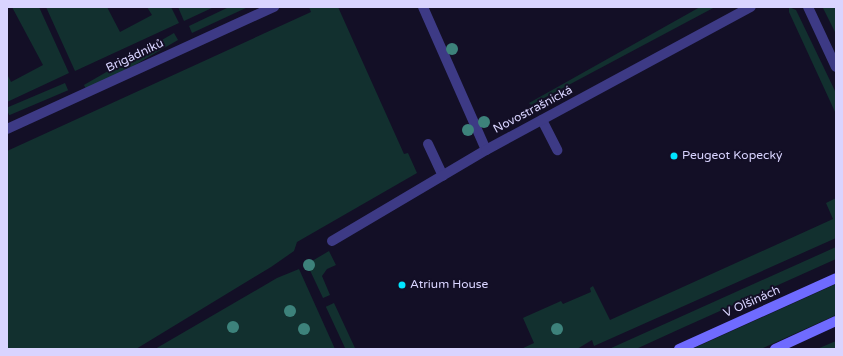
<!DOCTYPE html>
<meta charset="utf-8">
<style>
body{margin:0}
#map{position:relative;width:843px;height:356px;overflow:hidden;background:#130f26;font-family:"Varela Round",sans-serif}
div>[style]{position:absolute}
.green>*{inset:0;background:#12302f;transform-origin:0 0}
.service>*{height:10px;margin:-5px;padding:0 5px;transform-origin:5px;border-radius:5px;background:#3d3a85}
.minor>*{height:10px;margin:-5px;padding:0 5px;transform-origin:5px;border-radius:5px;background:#3d3a85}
.secondary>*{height:10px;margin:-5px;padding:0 5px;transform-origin:5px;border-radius:5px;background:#6f6bff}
.trees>*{width:12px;height:12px;margin:-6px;border-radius:50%;background:#3d827b}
.dots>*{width:11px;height:11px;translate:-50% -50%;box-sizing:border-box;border:2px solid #130f26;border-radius:50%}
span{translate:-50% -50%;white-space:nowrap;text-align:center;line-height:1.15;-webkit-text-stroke:4px #130f26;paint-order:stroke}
.street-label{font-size:12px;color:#d9d4ff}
.poi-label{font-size:12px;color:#d9d4ff}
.left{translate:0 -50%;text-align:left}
.frame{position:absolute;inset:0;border:8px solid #d9d4ff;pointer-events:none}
</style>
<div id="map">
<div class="green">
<i style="clip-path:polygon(12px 7px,39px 7px,69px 73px,7px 102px,7px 74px,11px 82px,43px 65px)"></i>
<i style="clip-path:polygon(46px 7px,107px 7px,120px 32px,152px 15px,147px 7px,171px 7px,179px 23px,75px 71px)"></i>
<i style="clip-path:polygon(178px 7px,214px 7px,184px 21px)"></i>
<i style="clip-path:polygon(229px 7px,248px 7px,192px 33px,189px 26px)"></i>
<i style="clip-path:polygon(309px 7px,338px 7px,404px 154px,408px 153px,417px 173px,297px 242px,294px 251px,271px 267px,136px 349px,7px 349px,7px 151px,311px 12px)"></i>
<i style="clip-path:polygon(700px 7px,715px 7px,531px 105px,529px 103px)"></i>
<i style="clip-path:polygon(789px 7px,796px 10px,836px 93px,836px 114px,789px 12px)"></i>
<i style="clip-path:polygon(823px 7px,836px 7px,836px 34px,823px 8px)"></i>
<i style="left:174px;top:33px;width:8px;height:104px;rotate:60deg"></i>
<i style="left:65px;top:83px;width:8px;height:64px;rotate:67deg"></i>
<i style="clip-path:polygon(836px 198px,836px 238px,594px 346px,592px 340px,577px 349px,521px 349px,534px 343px,523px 318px,525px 317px,561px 301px,563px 304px,591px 292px,590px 288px,593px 286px,610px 320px,833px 219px,826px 203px)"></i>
<i style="clip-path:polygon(836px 247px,836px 259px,682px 328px,636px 349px,609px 349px)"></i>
<i style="clip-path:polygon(329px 251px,336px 265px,327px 269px,322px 276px,330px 295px,323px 298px,307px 264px)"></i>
<i style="clip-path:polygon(299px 269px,335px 349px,155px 349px,277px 278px)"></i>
<i style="clip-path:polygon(836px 284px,836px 315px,761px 349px,692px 349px)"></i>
<i style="left:334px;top:303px;width:51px;height:9px;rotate:65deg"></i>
<i style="clip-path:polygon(836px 341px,836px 349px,817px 349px)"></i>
</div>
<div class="service">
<i style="left:423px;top:7px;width:156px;rotate:66.2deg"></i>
<i style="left:542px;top:120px;width:34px;rotate:63deg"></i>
<i style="left:428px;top:144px;width:35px;rotate:65deg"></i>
</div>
<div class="minor">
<i style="left:808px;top:7px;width:66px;rotate:65deg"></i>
<i style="left:7px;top:129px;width:294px;rotate:-24.6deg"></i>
<i style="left:332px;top:241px;width:179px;rotate:-30.6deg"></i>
<i style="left:486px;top:150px;width:301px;rotate:-28.4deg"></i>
</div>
<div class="secondary">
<i style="left:679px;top:349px;width:172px;rotate:-24.3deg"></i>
<i style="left:775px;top:349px;width:67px;rotate:-24.7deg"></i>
</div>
<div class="trees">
<i style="left:452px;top:49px"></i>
<i style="left:484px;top:122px"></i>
<i style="left:468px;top:130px"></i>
<i style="left:309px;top:265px"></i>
<i style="left:290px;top:311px"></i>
<i style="left:233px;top:327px"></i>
<i style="left:304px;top:329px"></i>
<i style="left:557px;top:329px"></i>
</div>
<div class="dots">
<i style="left:674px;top:156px;background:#00e5ff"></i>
<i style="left:402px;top:285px;background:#00e5ff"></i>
</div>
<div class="street-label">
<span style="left:135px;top:56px;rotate:-25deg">Brigádníků</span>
<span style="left:533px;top:110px;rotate:-28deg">Novostrašnická</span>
<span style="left:752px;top:302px;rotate:-24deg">V Olšinách</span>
</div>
<div class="poi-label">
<span class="left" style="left:682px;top:156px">Peugeot Kopecký</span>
<span class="left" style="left:410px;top:285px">Atrium House</span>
</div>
<div class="frame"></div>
</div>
